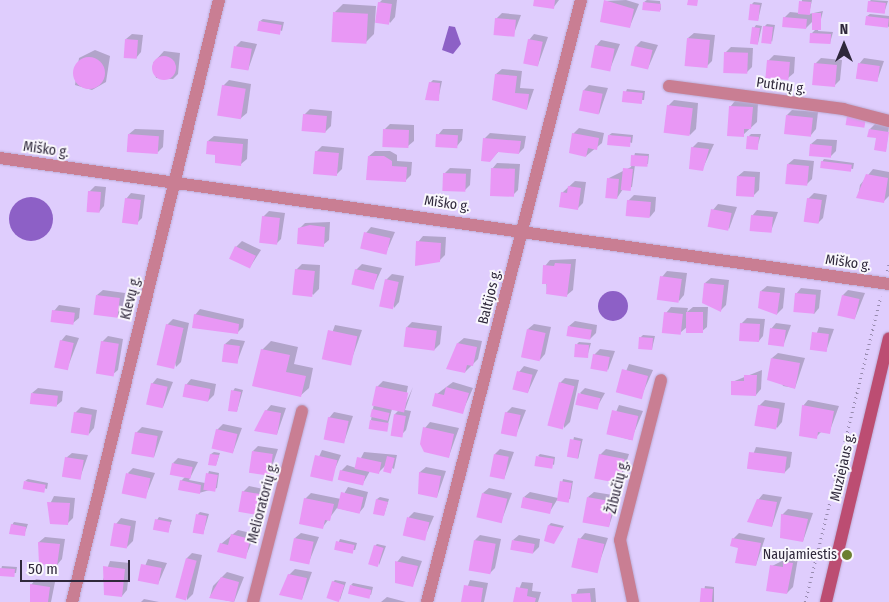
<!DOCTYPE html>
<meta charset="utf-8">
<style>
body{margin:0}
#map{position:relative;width:889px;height:602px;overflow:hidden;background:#dfcdfd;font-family:"Fira Sans Condensed",sans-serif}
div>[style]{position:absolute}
.water>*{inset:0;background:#8d60c6}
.round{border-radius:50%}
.shadow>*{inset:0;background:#0003;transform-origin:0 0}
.building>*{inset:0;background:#e997f5;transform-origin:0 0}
.path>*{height:2.5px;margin-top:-1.25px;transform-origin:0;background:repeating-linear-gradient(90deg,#988baf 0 1px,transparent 0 5px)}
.roads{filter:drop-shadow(0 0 1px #bcacd6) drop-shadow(0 0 1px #bcacd6)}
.street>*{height:12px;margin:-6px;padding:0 6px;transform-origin:6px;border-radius:6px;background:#c97e93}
.secondary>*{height:12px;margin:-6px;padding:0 6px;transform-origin:6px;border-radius:6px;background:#bc4d72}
.dots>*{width:14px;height:14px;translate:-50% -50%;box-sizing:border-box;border:2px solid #f9f7fc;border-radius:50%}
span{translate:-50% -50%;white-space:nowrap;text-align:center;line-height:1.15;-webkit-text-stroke:4px #f9f7fc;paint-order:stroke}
.street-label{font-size:14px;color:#2f283b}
.poi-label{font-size:14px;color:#2f283b}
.right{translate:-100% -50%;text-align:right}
.north{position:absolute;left:819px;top:20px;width:50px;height:50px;-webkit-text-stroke:4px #f9f7fc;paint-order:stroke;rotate:0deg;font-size:14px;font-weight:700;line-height:20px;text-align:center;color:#2f283b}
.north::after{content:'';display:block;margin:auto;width:18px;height:22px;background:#2f283b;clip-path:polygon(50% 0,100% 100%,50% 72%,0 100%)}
.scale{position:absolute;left:20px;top:560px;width:110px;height:22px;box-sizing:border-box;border:2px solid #2f283b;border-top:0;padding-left:6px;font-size:15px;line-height:18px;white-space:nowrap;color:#2f283b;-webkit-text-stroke:4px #f9f7fc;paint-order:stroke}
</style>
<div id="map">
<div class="water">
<i style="clip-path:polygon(449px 26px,455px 27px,461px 44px,453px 54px,442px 50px)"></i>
<i class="round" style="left:9px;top:197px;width:44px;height:44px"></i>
<i class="round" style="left:598px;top:291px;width:30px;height:30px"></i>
</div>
<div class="shadow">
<i style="clip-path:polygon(382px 0,397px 0,395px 17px,390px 23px,379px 3px)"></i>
<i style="clip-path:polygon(536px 0,559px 0,553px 8px)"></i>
<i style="clip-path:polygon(626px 0,639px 4px,630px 26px,605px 1px)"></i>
<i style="clip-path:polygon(647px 0,660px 1px,661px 10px,644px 2px)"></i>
<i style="clip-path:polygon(812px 0,809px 14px,823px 11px,818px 31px,833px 32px,830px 43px,811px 34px,816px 29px,813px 21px,806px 28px,784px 18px,790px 12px,800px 13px,802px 0)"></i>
<i style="clip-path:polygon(888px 1px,884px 13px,869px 2px,871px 0)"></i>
<i style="clip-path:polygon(754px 2px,762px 3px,758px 20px,752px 4px)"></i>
<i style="clip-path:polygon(343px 4px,376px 6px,374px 34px,365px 43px,335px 12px)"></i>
<i style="clip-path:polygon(502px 13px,521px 15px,513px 36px,496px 19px)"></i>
<i style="clip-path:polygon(870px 14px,889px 16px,889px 27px,867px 16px)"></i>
<i style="clip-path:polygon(263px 19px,284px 22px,282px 31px,260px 21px)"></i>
<i style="clip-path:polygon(767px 24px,775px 25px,772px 42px,764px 27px)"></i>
<i style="clip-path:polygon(756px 25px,762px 26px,758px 43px,754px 28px)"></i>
<i style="clip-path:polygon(694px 33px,715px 35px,712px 61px,707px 66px,688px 38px)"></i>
<i style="clip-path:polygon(132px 34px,143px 35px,141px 52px,136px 58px,126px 39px)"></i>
<i style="clip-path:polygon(534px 34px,548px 37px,538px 65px,529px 40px)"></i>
<i style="clip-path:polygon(601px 40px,620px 44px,610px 69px,596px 46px)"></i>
<i style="clip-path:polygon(241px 41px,257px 44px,248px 70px,236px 46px)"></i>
<i style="clip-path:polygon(641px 41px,658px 45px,648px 68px,636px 46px)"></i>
<i style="clip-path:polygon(731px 47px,753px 48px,752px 67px,746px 73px,725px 53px)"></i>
<i style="clip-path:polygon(95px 50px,110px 56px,106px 82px,92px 90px,75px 85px,79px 58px)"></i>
<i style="clip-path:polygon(164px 51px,180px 53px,178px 74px,173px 79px,156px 78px,153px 63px)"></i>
<i style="clip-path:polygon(774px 55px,795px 57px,794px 73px,788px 78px,768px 61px)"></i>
<i style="clip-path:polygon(821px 58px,842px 60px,840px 80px,834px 86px,815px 64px)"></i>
<i style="clip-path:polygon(864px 58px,884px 61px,877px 81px,859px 64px)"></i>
<i style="clip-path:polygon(502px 69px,522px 71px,520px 88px,534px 89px,527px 109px,496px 74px)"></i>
<i style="clip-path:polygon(229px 80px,251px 84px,247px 113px,241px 118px,223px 86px)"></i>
<i style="clip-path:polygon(433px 80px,442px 81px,438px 100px,430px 83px)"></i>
<i style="clip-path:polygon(589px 85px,608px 88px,599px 114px,584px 90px)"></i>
<i style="clip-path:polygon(627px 89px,645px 91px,644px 100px,623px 100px)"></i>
<i style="clip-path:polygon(674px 100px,698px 103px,696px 129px,690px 135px,668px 106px)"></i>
<i style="clip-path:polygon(735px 101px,758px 102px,757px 122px,743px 135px,730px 107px)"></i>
<i style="clip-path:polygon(310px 109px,332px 111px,331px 126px,325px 132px,304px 115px)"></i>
<i style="clip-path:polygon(792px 110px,818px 112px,816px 129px,811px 135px,787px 115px)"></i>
<i style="clip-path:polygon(390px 124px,414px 125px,414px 141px,408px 146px,385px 129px)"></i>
<i style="clip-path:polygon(875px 124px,889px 126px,886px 150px,870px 129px)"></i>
<i style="clip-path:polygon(579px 128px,604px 133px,602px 143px,586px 156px,573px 134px)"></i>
<i style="clip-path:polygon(135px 129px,164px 130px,163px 147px,158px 152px,129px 134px)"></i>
<i style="clip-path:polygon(443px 129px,463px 129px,462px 140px,457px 146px,438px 135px)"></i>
<i style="clip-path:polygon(490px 133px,526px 136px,524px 148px,519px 153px,499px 151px,490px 161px,485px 138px)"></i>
<i style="clip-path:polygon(612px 133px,633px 135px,632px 143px,609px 135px)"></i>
<i style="clip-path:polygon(751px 134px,761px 134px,757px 148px,749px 136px)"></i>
<i style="clip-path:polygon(214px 136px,248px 139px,247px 159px,241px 164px,217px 154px,208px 141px)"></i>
<i style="clip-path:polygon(817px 139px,837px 140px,836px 151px,830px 157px,811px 144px)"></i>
<i style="clip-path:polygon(698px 142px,714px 144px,702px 170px,692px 148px)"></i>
<i style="clip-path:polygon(322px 146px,344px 148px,342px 169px,336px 175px,316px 152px)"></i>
<i style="clip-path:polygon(375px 151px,390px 151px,397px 155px,397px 161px,412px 162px,411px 175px,405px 181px,369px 156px)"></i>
<i style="clip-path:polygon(635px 153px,649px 154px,648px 164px,635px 165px,632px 187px,623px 189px,617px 198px,609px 178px,631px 167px)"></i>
<i style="clip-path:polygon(794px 159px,814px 161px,812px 179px,806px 185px,788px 164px)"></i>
<i style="clip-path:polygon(824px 159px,854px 163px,853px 169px,822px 162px)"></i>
<i style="clip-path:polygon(497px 163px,520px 164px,518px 190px,512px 196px,492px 169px)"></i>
<i style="clip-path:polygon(450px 168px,471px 169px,470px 185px,464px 191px,444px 174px)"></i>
<i style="clip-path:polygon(873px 169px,889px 172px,889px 196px,883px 202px,858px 197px,860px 185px)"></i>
<i style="clip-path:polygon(744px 171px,760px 172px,759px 190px,754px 195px,738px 176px)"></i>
<i style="clip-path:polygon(575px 181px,586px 182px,583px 203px,578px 208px,562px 193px)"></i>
<i style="clip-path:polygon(95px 186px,106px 187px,104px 206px,99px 212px,89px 192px)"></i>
<i style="clip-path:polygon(131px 193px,145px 195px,142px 218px,137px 223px,126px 199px)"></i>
<i style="clip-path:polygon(814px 193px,827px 195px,823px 218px,818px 223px,808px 199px)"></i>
<i style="clip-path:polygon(634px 195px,656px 197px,655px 211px,650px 217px,628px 201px)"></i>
<i style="clip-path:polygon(718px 204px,737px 207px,729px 229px,713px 210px)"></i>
<i style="clip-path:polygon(757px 210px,778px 212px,771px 231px,752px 216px)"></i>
<i style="clip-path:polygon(269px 211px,285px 213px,281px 239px,276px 244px,263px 217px)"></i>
<i style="clip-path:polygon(330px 222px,329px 240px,323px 245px,300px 228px,305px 223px)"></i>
<i style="clip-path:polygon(371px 227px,395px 232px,386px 253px,366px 233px)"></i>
<i style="clip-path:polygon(423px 236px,446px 237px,445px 255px,439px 261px,418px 242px)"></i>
<i style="clip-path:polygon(242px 241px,261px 250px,250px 267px,236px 247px)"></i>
<i style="clip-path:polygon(576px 259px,573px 290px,567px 295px,547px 293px,545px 266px,550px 260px)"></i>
<i style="clip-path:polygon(302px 264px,320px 265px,319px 289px,313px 295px,296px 270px)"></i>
<i style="clip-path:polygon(362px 264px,382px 268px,373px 288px,356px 270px)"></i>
<i style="clip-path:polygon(667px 271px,687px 273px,684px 295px,679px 301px,662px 277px)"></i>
<i style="clip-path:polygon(392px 274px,404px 276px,399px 302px,394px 308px,386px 280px)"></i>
<i style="clip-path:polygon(711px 278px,729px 280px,726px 305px,721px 310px,705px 283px)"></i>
<i style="clip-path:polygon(767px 286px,785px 288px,783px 308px,777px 314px,761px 291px)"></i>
<i style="clip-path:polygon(801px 288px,821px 290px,819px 308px,814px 314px,796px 294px)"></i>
<i style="clip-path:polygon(103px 290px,125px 293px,122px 311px,117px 317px,97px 295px)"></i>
<i style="clip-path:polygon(848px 290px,865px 293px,855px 318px,843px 295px)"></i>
<i style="clip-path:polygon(59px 305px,80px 308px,79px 318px,73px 323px,54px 311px)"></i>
<i style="clip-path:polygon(671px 307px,688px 308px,687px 312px,693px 307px,708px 307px,707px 327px,701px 332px,687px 327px,681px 332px,666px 313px)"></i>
<i style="clip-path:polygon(200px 309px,244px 319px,243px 327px,237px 333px,195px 315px)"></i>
<i style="clip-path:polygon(747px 318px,765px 319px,763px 336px,758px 342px,741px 324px)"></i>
<i style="clip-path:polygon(173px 319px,189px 323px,181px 362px,176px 367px,167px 325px)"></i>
<i style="clip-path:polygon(575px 321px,597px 325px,596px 333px,590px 339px,569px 326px)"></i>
<i style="clip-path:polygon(412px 322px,442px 326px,440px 344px,434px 350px,407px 327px)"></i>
<i style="clip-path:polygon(776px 323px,791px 325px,783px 346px,771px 329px)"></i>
<i style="clip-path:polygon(534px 324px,551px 327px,545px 354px,540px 360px,528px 329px)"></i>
<i style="clip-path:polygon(335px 325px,362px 330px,350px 364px,323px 358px)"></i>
<i style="clip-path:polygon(819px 327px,834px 329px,826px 351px,811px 349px)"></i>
<i style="clip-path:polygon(66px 335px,79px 338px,67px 369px,61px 341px)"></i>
<i style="clip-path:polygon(643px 335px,655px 336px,652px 349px,640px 338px)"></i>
<i style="clip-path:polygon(108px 336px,123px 339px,118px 370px,112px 375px,102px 342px)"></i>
<i style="clip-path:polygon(464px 338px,482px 341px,478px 359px,465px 372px,458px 343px)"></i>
<i style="clip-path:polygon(231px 339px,245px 341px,237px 362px,225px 344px)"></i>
<i style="clip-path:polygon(271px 341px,298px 347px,294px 364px,313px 368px,309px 388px,300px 396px,262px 350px)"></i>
<i style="clip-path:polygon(579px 342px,591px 343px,587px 357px,577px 344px)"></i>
<i style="clip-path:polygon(600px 349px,615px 351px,608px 370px,594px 355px)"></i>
<i style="clip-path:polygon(778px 353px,805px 358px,795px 388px,783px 386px,772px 358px)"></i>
<i style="clip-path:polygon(629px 364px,653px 370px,641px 397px,618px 391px)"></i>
<i style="clip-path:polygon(524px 366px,538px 370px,528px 392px,519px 372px)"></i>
<i style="clip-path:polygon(762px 370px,761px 389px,756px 395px,732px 382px)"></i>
<i style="clip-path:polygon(157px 378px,173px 382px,163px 407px,152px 384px)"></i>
<i style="clip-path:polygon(565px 378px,579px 380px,570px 422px,564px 428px,560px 383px)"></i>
<i style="clip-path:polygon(191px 379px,216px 384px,214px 395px,208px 401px,186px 385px)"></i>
<i style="clip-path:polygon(383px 381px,408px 386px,404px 407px,413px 387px,405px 410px,411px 411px,406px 430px,400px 436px,395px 414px,399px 410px,392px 409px,386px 431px,371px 420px,377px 387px)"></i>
<i style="clip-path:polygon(453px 382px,473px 388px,462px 413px,437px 394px)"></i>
<i style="clip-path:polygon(38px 388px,63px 391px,62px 401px,56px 406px,32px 393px)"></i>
<i style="clip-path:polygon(235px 388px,243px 390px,237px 411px,233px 391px)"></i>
<i style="clip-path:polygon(585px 388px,605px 393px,596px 409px,580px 393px)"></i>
<i style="clip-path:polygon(765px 400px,785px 403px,782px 422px,777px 428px,759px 406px)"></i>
<i style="clip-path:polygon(808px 400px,839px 406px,829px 433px,822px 431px,816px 437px,803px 406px)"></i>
<i style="clip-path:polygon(271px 405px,286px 408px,277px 434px,266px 411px)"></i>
<i style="clip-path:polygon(619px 405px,643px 411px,631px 440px,607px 433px)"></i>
<i style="clip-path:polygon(81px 407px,97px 410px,94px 428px,89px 434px,75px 413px)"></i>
<i style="clip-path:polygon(512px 407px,526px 410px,516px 435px,506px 413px)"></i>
<i style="clip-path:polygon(334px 412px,353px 416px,344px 442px,329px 418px)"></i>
<i style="clip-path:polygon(430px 422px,459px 428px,449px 456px,425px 428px)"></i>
<i style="clip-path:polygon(223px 424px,242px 428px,233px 452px,217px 430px)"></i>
<i style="clip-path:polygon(142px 427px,163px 431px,154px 457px,136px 433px)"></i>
<i style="left:574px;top:437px;width:9px;height:20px;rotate:13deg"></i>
<i style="clip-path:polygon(258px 446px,278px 449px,269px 475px,253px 451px)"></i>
<i style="clip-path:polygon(756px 447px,792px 452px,790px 467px,784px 473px,748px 468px)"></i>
<i style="clip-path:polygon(500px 449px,514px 452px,504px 479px,495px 454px)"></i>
<i style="clip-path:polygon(606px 449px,629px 454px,620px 482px,600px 455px)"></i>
<i style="clip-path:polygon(322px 450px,341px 455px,330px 480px,311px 475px)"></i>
<i style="clip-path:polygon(214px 452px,220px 453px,216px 465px,211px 454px)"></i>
<i style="clip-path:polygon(364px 452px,397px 455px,394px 469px,386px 465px,378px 473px,370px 471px,362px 485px,341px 471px,347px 465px,356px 468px)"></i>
<i style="clip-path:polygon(72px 453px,88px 455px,80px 478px,66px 458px)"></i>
<i style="clip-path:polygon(540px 454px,555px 457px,554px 465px,538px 456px)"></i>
<i style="clip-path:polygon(178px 458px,198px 462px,189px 480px,205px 483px,209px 471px,219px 473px,217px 488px,199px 493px,181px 481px,185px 477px,173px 463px)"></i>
<i style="clip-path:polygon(426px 467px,446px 471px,437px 497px,419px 493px,420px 472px)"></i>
<i style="clip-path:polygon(133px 468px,155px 473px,145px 498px,128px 473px)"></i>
<i style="clip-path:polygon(28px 479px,48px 483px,47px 489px,25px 481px)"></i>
<i style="clip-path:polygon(563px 479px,573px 481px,570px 499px,557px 500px,549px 513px,524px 497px,530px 492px,558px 498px)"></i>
<i style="clip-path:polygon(249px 486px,268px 490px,259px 515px,243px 492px)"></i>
<i style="clip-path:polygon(348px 487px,368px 492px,364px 507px,359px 513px,337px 508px,322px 528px,305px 499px,311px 493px,341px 499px)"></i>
<i style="clip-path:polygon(489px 488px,512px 493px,501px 522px,483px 493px)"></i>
<i style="clip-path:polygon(594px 492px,619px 496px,609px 526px,588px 497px)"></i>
<i style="clip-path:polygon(763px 494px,782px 497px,772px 526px,758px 500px)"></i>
<i style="clip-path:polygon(54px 496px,75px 498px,73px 518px,67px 524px,48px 508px)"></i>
<i style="clip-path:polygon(380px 497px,389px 499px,384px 515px,377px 499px)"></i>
<i style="clip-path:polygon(788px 509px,813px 513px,803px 541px,782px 515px)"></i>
<i style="clip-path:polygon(200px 512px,209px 514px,203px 534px,198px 514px)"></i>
<i style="clip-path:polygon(414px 512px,434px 516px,424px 539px,407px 535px,409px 517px)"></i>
<i style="clip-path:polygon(159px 517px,172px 520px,168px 531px,157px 520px)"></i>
<i style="clip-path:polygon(121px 518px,136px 521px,133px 541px,127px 547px,116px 524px)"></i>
<i style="clip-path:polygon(14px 522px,28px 524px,24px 535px,12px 525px)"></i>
<i style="clip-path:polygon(551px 523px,564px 526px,554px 542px,549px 525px)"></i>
<i style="clip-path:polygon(238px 530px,255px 534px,245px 558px,221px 544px)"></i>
<i style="clip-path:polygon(301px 533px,319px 537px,309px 562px,295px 538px)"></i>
<i style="clip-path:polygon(585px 533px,608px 538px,596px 572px,580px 539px)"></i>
<i style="clip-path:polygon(739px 533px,765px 538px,756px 565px,733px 539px)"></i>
<i style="clip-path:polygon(480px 535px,501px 539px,495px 568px,489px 574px,475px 540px)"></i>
<i style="clip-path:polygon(519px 535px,540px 539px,539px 547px,533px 553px,513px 540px)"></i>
<i style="clip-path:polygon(45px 537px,65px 539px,62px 559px,57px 565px,40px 563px,39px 542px)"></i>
<i style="clip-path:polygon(340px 539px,357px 543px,355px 550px,336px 549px)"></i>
<i style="clip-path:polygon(377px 544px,386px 546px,379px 565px,375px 546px)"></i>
<i style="clip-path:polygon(192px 553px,202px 555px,193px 594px,187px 600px,187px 558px)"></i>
<i style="clip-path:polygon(402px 556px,422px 561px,413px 585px,397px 562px)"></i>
<i style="clip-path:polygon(790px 557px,798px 558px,793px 587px,787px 593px,772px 566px)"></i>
<i style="clip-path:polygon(148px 559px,167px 563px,158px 584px,139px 580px)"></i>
<i style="clip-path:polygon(110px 561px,130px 563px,127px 590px,122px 596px,103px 580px)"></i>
<i style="clip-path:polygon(2px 566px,17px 567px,16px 573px,0 574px)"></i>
<i style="clip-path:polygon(295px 569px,312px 572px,302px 599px,289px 575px)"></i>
<i style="clip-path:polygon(227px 572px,244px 577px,234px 602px,210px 597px,213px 586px)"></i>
<i style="clip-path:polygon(36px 579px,55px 582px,51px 602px,31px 602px,31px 585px)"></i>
<i style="clip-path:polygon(335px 580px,346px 582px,340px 600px,333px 582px)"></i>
<i style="clip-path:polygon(470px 580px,488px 583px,484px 602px,462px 602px)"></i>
<i style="clip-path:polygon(522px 582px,533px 583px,532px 591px,541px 592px,538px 602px,514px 602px)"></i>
<i style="clip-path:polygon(353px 583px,373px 587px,371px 595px,351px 585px)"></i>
<i style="clip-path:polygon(705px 586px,714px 587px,714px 602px,702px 602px)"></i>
<i style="clip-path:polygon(595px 588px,596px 602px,573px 602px,578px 589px)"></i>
<i style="clip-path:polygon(387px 597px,406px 602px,381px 602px)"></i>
<i style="clip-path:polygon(144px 599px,159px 602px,141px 602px)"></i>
</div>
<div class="building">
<i style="clip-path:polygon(534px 0,555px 0,554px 9px,533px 6px)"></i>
<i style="clip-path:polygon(604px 0,634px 9px,630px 28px,600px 22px)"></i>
<i style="clip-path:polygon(688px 0,698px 0,697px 6px,687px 5px)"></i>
<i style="left:799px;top:1px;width:12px;height:13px;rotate:5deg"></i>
<i style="left:868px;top:1px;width:18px;height:11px;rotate:6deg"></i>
<i style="left:378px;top:2px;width:14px;height:21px;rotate:8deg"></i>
<i style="left:643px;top:2px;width:18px;height:8px;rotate:6deg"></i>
<i style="left:750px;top:4px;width:10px;height:16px;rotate:6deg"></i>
<i style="left:333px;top:12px;width:35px;height:30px;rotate:3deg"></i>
<i style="left:812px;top:13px;width:9px;height:17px"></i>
<i style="left:866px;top:16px;width:23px;height:9px;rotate:7deg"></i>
<i style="left:783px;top:17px;width:24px;height:10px;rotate:5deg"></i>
<i style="left:495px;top:18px;width:21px;height:17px;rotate:5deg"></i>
<i style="left:259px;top:21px;width:23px;height:10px;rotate:10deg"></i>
<i style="left:763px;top:26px;width:10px;height:17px;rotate:6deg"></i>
<i style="left:752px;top:27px;width:8px;height:17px;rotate:7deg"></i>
<i style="left:810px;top:33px;width:21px;height:10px;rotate:3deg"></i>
<i style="left:687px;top:38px;width:23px;height:28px;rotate:5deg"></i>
<i style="left:125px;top:39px;width:13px;height:19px;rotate:4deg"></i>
<i style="left:528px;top:39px;width:15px;height:25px;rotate:11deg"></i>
<i style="left:595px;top:45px;width:20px;height:23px;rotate:11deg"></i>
<i style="left:234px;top:46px;width:18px;height:22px;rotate:9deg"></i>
<i style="left:635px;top:46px;width:18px;height:20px;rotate:13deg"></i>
<i style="left:724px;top:52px;width:24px;height:21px;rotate:2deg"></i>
<i class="round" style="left:152px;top:56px;width:24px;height:24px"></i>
<i class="round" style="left:73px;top:57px;width:32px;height:32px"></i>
<i style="left:767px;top:60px;width:23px;height:18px;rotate:5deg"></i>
<i style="left:814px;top:63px;width:23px;height:22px;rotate:5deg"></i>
<i style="left:858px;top:63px;width:22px;height:16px;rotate:8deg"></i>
<i style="clip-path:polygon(495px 74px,517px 76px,515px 93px,529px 94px,527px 110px,492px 100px)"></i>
<i style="clip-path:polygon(429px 82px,440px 83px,439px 101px,425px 100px)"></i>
<i style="left:222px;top:85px;width:24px;height:31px;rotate:9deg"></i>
<i style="left:583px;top:90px;width:20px;height:21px;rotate:11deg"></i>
<i style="left:623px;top:91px;width:20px;height:11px;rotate:6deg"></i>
<i style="left:667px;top:105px;width:26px;height:28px;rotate:7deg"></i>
<i style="clip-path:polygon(729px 106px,753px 107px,751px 129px,744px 129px,744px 137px,727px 136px)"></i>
<i style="left:303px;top:114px;width:24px;height:17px;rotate:5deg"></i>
<i style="left:786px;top:115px;width:27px;height:19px;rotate:6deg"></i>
<i style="left:847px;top:116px;width:19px;height:9px;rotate:9deg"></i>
<i style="left:383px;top:129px;width:26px;height:18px;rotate:2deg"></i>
<i style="clip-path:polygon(869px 129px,889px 132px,886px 152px,874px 150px,876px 138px,867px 137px)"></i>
<i style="clip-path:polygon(572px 133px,599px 138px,597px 150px,588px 148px,586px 157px,569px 153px)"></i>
<i style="left:128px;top:134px;width:31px;height:18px;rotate:4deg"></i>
<i style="left:436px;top:134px;width:22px;height:13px;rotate:3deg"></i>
<i style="left:608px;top:135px;width:23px;height:10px;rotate:5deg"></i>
<i style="left:747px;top:136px;width:12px;height:13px;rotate:5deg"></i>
<i style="clip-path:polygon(483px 138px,521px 141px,519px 154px,498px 152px,490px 162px,481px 161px)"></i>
<i style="clip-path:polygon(207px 141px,243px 144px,241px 166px,215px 163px,215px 155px,206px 154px)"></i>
<i style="left:810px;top:144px;width:22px;height:12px;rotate:5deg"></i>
<i style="clip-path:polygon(691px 147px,709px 149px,703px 171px,689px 169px)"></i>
<i style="left:315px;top:151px;width:24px;height:23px;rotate:5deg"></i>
<i style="left:631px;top:155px;width:17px;height:11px;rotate:3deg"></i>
<i style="clip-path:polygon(368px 156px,384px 156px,392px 161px,392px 166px,407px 167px,406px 182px,366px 180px)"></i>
<i style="left:821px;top:161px;width:31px;height:7px;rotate:7deg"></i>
<i style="left:787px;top:164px;width:22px;height:20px;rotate:5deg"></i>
<i style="left:491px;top:168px;width:24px;height:28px;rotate:2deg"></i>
<i style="left:623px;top:168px;width:10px;height:22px;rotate:6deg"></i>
<i style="left:443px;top:173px;width:23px;height:18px;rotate:2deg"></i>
<i style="clip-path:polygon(866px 174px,888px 178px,884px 203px,856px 198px)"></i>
<i style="left:737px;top:176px;width:18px;height:20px;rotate:3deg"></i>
<i style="left:607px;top:178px;width:12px;height:20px;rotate:5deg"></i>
<i style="clip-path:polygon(568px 186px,581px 188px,578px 210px,559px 207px,561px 192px,567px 193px)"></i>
<i style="left:88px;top:191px;width:13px;height:21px;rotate:4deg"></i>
<i style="left:125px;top:198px;width:16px;height:25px;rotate:7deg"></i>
<i style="left:807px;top:198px;width:15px;height:24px;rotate:8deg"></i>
<i style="left:627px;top:200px;width:24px;height:16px;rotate:5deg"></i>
<i style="left:711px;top:209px;width:21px;height:18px;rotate:11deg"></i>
<i style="left:751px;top:215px;width:22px;height:16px;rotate:5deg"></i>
<i style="left:262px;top:216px;width:18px;height:27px;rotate:6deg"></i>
<i style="clip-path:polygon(310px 225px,325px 227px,324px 247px,297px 244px,298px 228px)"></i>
<i style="left:364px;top:232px;width:27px;height:17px;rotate:13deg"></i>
<i style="clip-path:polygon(416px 241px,441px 243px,440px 262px,415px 266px)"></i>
<i style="left:235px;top:246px;width:23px;height:14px;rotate:25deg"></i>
<i style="clip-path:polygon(555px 263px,571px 264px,567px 297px,546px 294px,547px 284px,542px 284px,543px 265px,554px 266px)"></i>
<i style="left:295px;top:269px;width:20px;height:26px;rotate:6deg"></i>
<i style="left:355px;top:269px;width:23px;height:16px;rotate:13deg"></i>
<i style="left:660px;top:276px;width:22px;height:24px;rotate:8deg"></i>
<i style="left:385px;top:279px;width:14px;height:28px;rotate:12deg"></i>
<i style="clip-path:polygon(704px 283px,724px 285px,721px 312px,702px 303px)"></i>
<i style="clip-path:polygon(760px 291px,780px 293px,777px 315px,758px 308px)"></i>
<i style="left:795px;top:293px;width:21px;height:19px;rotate:5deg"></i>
<i style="left:96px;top:295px;width:24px;height:20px;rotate:7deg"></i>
<i style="left:842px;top:295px;width:18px;height:21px;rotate:13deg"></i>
<i style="left:52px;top:310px;width:23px;height:12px;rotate:7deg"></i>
<i style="left:664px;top:312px;width:19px;height:21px;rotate:6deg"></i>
<i style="left:686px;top:312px;width:17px;height:21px"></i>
<i style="clip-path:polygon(194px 314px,239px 324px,238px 334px,192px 328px)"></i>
<i style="left:740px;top:323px;width:20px;height:18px;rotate:3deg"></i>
<i style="left:166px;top:324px;width:18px;height:42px;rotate:13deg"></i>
<i style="left:568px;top:326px;width:24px;height:10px;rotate:9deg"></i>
<i style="left:406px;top:327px;width:31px;height:20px;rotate:7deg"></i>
<i style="left:770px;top:328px;width:16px;height:17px;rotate:7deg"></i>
<i style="left:527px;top:329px;width:19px;height:29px;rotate:12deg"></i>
<i style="left:328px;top:330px;width:30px;height:30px;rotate:12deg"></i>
<i style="left:812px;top:332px;width:17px;height:18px;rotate:7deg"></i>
<i style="left:639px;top:337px;width:14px;height:12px;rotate:4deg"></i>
<i style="left:60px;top:340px;width:14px;height:28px;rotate:12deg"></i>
<i style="left:101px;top:341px;width:18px;height:33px;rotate:9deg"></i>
<i style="clip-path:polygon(457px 343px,477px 347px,473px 366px,467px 365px,465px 373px,446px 369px)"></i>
<i style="left:224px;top:344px;width:16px;height:18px;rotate:7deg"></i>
<i style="left:575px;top:344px;width:14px;height:13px;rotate:4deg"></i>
<i style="clip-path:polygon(261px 349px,290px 355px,286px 372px,306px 376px,301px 397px,252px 386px)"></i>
<i style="left:593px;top:354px;width:17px;height:15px;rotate:10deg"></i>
<i style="clip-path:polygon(771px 358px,800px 363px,795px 389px,767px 380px)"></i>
<i style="left:622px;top:369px;width:27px;height:24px;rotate:15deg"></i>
<i style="left:517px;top:371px;width:16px;height:19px;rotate:14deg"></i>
<i style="clip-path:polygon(744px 375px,757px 375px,756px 396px,731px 395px,731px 381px,744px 381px)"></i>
<i style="left:559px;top:382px;width:16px;height:45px;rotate:15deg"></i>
<i style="left:151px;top:383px;width:17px;height:22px;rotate:13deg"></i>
<i style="left:185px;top:384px;width:26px;height:13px;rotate:11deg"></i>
<i style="left:376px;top:386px;width:33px;height:20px;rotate:12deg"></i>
<i style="clip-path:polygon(446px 387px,469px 393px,463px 414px,432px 406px,435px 393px,444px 395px)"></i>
<i style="clip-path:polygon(231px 390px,241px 392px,237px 412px,228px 411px)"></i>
<i style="left:31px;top:393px;width:27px;height:11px;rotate:6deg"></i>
<i style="left:578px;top:393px;width:23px;height:12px;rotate:13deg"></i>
<i style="left:758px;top:405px;width:22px;height:21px;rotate:10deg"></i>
<i style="clip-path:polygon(802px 405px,834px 411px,830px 434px,818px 432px,817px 439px,799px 436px)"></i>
<i style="left:372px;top:409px;width:18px;height:8px;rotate:13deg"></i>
<i style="clip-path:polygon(265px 410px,281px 413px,277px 435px,254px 431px)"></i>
<i style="left:612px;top:410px;width:27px;height:25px;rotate:13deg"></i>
<i style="left:74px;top:412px;width:18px;height:21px;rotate:9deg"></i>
<i style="left:505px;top:412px;width:16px;height:22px;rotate:11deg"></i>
<i style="left:394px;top:414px;width:12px;height:22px;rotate:9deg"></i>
<i style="left:328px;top:417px;width:21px;height:23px;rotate:11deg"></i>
<i style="left:370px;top:420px;width:19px;height:9px;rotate:9deg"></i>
<i style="clip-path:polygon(423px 427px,454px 434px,449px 458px,424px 452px,420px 444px)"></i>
<i style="left:216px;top:429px;width:22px;height:20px;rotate:13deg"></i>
<i style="left:135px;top:432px;width:23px;height:22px;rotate:10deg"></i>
<i style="left:570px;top:439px;width:11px;height:18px;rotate:10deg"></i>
<i style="left:252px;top:451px;width:21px;height:22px;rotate:8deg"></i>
<i style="left:749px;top:452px;width:38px;height:17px;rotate:7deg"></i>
<i style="clip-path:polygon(210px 454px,219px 455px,216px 466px,208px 465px)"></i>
<i style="left:494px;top:454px;width:15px;height:23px;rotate:11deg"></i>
<i style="left:599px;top:454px;width:26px;height:25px;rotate:11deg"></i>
<i style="left:315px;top:455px;width:23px;height:22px;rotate:13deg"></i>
<i style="left:387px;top:456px;width:8px;height:16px;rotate:14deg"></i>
<i style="left:536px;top:456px;width:18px;height:10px;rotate:9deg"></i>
<i style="left:65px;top:457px;width:19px;height:20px;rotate:9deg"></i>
<i style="left:357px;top:457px;width:25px;height:12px;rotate:12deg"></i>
<i style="left:172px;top:463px;width:21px;height:12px;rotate:11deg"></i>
<i style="left:340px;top:470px;width:26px;height:10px;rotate:13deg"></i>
<i style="clip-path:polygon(419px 472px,441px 476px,437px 498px,418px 494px)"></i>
<i style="left:126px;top:473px;width:25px;height:21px;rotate:12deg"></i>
<i style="left:206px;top:473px;width:12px;height:17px;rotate:9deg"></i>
<i style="clip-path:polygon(180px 480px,201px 485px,200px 494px,178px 490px)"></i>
<i style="left:24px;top:481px;width:22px;height:8px;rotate:10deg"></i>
<i style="left:560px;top:481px;width:12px;height:20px;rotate:9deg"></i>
<i style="left:242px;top:491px;width:22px;height:21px;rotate:10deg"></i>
<i style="left:341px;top:492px;width:23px;height:17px;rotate:13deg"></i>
<i style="left:482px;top:493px;width:26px;height:25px;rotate:13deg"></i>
<i style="left:523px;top:497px;width:30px;height:11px;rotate:12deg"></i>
<i style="left:587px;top:497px;width:27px;height:26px;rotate:10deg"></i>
<i style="clip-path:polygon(304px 498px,334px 504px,330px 521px,325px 520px,323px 529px,299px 524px)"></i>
<i style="clip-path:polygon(376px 499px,388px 502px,384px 516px,373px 514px)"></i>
<i style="clip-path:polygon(757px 499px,777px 502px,772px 527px,747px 522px)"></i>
<i style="clip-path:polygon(47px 502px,70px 503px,68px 525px,50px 524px)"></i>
<i style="left:196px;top:514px;width:11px;height:19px;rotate:10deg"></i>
<i style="clip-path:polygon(781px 514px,808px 519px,803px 542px,780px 538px)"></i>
<i style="left:407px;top:517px;width:23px;height:19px;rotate:13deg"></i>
<i style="left:155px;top:519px;width:16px;height:11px;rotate:11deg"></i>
<i style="left:114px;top:523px;width:17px;height:23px;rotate:10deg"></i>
<i style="clip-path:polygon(11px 524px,26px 527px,25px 536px,9px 534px)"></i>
<i style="clip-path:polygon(548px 525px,563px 528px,554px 544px,544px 541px)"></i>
<i style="clip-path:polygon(231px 534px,250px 539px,246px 559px,217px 552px,220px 543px,228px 545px)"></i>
<i style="left:294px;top:538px;width:20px;height:23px;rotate:11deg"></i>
<i style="left:578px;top:538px;width:27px;height:30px;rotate:13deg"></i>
<i style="clip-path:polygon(732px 538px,761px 543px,756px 566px,735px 563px,738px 548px,730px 546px)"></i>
<i style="left:474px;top:540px;width:22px;height:31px;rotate:10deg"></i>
<i style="left:512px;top:540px;width:23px;height:10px;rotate:10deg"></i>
<i style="left:336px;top:541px;width:19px;height:9px;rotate:12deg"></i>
<i style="clip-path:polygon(38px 542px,60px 544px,57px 566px,39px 564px)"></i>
<i style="left:374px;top:545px;width:10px;height:20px;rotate:17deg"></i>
<i style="left:186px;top:558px;width:11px;height:41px;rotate:15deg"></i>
<i style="clip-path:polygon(395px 561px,418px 566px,413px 587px,395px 583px)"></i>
<i style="clip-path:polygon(783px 562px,793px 563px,787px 594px,766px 591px,770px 565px,783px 567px)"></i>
<i style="left:141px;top:564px;width:21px;height:17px;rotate:11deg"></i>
<i style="clip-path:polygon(103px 566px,125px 569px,122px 597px,104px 595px)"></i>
<i style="left:0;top:568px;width:15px;height:8px;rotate:4deg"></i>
<i style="clip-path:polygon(288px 574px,307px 578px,302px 600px,279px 595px)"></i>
<i style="clip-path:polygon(221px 577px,239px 582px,234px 602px,209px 598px)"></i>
<i style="left:332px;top:581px;width:13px;height:18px;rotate:18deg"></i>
<i style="clip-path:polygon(30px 584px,50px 587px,48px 602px,30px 602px)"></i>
<i style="left:350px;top:585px;width:22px;height:9px;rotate:13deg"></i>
<i style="clip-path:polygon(464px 585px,483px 588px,481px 602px,461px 602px)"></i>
<i style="clip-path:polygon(516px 587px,528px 589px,527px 596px,536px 598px,535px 602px,513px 602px)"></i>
<i style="left:701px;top:588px;width:12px;height:14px;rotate:5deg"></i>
<i style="clip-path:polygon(590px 593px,591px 602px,572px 602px,571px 594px)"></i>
</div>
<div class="path">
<i style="left:887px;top:271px;width:8px;rotate:-76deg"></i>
<i style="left:805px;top:602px;width:315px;rotate:-76.1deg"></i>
</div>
<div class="roads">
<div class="street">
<i style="left:669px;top:86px;width:176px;rotate:7.5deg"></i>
<i style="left:843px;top:109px;width:48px;rotate:14.6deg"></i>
<i style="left:0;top:158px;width:898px;rotate:8.07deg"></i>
<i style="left:72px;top:602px;width:620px;rotate:-76.28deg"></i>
<i style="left:253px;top:602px;width:197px;rotate:-75.6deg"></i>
<i style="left:427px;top:602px;width:621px;rotate:-75.65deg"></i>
<i style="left:633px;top:602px;width:63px;rotate:-101.8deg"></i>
<i style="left:620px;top:540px;width:165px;rotate:-75.6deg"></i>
</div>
<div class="secondary">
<i style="left:826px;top:602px;width:271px;rotate:-76.6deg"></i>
</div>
</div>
<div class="dots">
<i style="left:847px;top:555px;background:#6b7f30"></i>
</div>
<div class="street-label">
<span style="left:781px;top:86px;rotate:8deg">Putinų g.</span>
<span style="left:46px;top:150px;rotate:8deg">Miško g.</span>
<span style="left:447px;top:204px;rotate:8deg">Miško g.</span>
<span style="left:848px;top:263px;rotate:8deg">Miško g.</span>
<span style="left:490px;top:297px;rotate:-76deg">Baltijos g.</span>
<span style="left:131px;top:298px;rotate:-76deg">Klevų g.</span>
<span style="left:843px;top:467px;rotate:-77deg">Muziejaus g.</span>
<span style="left:618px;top:487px;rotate:-76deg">Žibučių g.</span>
<span style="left:263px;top:503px;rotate:-75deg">Melioratorių g.</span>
</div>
<div class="poi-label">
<span class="right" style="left:837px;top:555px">Naujamiestis</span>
</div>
<div class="north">N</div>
<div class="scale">50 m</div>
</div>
